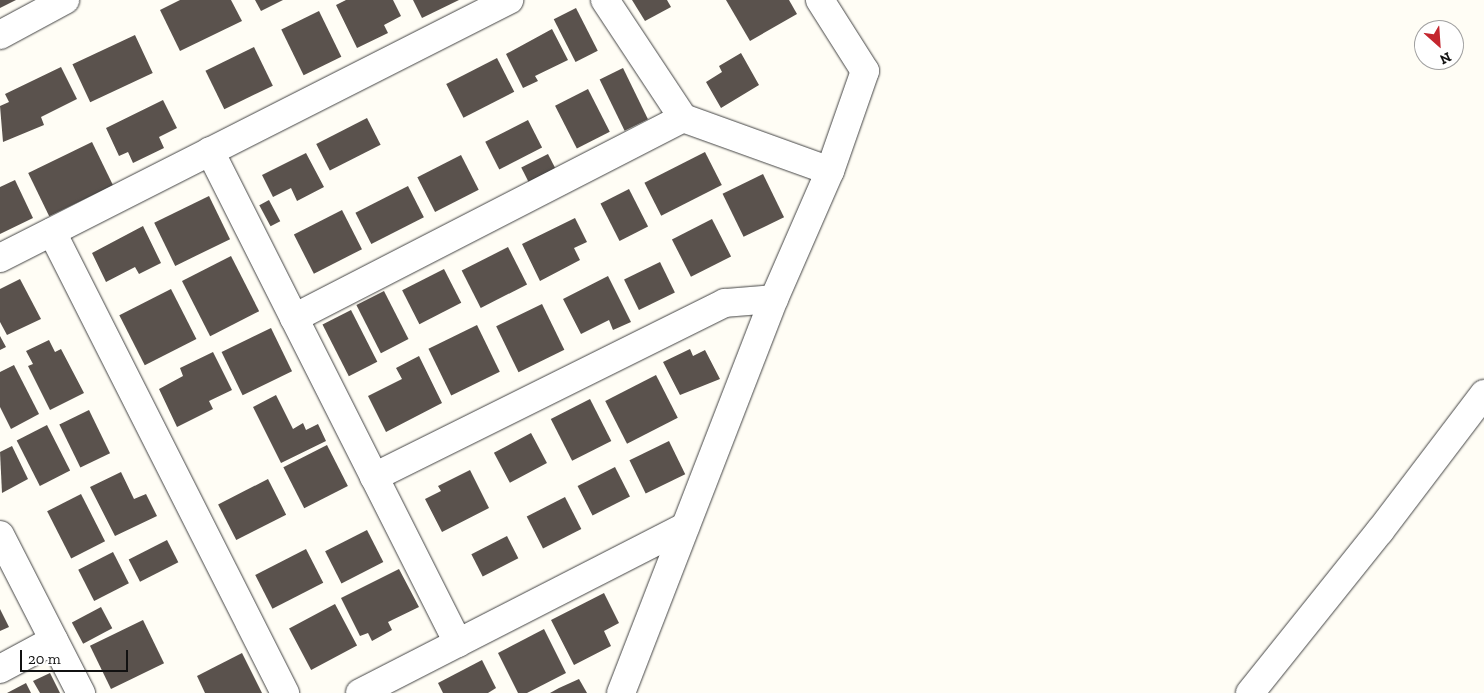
<!DOCTYPE html>
<style>
body{margin:0}
#map{position:relative;width:1484px;height:693px;overflow:hidden;background:#fffdf5;font-family:"Zilla Slab",serif}
div>[style]{position:absolute}
.building>*{inset:0;background:#5a524d;transform-origin:0 0}
.roads{filter:drop-shadow(0 0 1px #444) drop-shadow(0 0 1px #444)}
.minor>*{height:28px;margin:-14px;padding:0 14px;transform-origin:14px;border-radius:14px;background:#fff}
span{translate:-50% -50%;white-space:nowrap;text-align:center;line-height:1.15;-webkit-text-stroke:5px #fff;paint-order:stroke}
.north{position:absolute;left:1414px;top:20px;width:50px;height:50px;box-sizing:border-box;background:#fff;border:1px solid #a0a0a0;border-radius:50%;rotate:154deg;font-size:14px;font-weight:700;line-height:20px;text-align:center;color:#111}
.north::after{content:'';display:block;margin:auto;width:18px;height:22px;background:#c4262e;clip-path:polygon(50% 0,100% 100%,50% 72%,0 100%)}
.scale{position:absolute;left:20px;top:650px;width:108px;height:22px;box-sizing:border-box;border:2px solid #111;border-top:0;padding-left:6px;font-size:15px;line-height:18px;white-space:nowrap;color:#111;-webkit-text-stroke:4px #fff;paint-order:stroke}
</style>
<div id="map">
<div class="building">
<i style="clip-path:polygon(0 0,16px 0,0 8px)"></i>
<i style="clip-path:polygon(180px 0,231px 0,242px 21px,180px 51px,160px 10px)"></i>
<i style="clip-path:polygon(255px 0,283px 0,261px 11px)"></i>
<i style="clip-path:polygon(346px 0,393px 0,401px 16px,384px 25px,388px 33px,357px 48px,336px 5px)"></i>
<i style="clip-path:polygon(413px 0,459px 0,422px 18px)"></i>
<i style="clip-path:polygon(632px 0,667px 0,671px 7px,645px 21px)"></i>
<i style="clip-path:polygon(726px 0,789px 0,797px 14px,750px 41px)"></i>
<i style="left:576px;top:8px;width:48px;height:25px;rotate:63deg"></i>
<i style="left:319px;top:11px;width:51px;height:42px;rotate:64deg"></i>
<i style="clip-path:polygon(552px 29px,568px 60px,535px 76px,538px 81px,523px 88px,506px 54px)"></i>
<i style="left:135px;top:35px;width:42px;height:69px;rotate:65deg"></i>
<i style="left:254px;top:47px;width:43px;height:54px;rotate:64deg"></i>
<i style="clip-path:polygon(741px 53px,759px 85px,721px 108px,706px 82px,722px 72px,719px 66px)"></i>
<i style="left:497px;top:58px;width:38px;height:57px;rotate:63deg"></i>
<i style="clip-path:polygon(61px 67px,77px 99px,41px 117px,44px 125px,3px 142px,0 106px,9px 102px,5px 94px)"></i>
<i style="left:623px;top:68px;width:57px;height:26px;rotate:64deg"></i>
<i style="left:588px;top:89px;width:48px;height:37px;rotate:63deg"></i>
<i style="clip-path:polygon(163px 100px,177px 128px,159px 137px,164px 148px,133px 163px,128px 152px,119px 156px,106px 128px)"></i>
<i style="left:367px;top:118px;width:30px;height:57px;rotate:63deg"></i>
<i style="left:528px;top:120px;width:31px;height:48px;rotate:63deg"></i>
<i style="left:92px;top:142px;width:48px;height:71px;rotate:64deg"></i>
<i style="left:705px;top:152px;width:37px;height:68px;rotate:63deg"></i>
<i style="clip-path:polygon(306px 153px,324px 187px,297px 201px,291px 188px,273px 197px,262px 175px)"></i>
<i style="left:548px;top:154px;width:18px;height:30px;rotate:63deg"></i>
<i style="left:461px;top:155px;width:39px;height:49px;rotate:63deg"></i>
<i style="left:763px;top:174px;width:48px;height:45px;rotate:64deg"></i>
<i style="clip-path:polygon(15px 180px,33px 218px,0 234px,0 187px)"></i>
<i style="left:408px;top:186px;width:35px;height:59px;rotate:63deg"></i>
<i style="left:629px;top:189px;width:42px;height:32px;rotate:63deg"></i>
<i style="left:209px;top:196px;width:48px;height:61px;rotate:64deg"></i>
<i style="left:269px;top:200px;width:24px;height:11px;rotate:62deg"></i>
<i style="left:342px;top:210px;width:44px;height:54px;rotate:63deg"></i>
<i style="clip-path:polygon(575px 218px,587px 242px,574px 248px,580px 260px,540px 281px,522px 244px)"></i>
<i style="left:712px;top:219px;width:42px;height:45px;rotate:63deg"></i>
<i style="clip-path:polygon(143px 226px,161px 263px,139px 274px,135px 267px,106px 282px,92px 253px)"></i>
<i style="left:508px;top:247px;width:42px;height:52px;rotate:63deg"></i>
<i style="left:231px;top:256px;width:62px;height:55px;rotate:63deg"></i>
<i style="left:660px;top:262px;width:34px;height:40px;rotate:64deg"></i>
<i style="left:444px;top:269px;width:38px;height:47px;rotate:63deg"></i>
<i style="clip-path:polygon(608px 276px,631px 322px,613px 330px,609px 320px,581px 334px,563px 299px)"></i>
<i style="clip-path:polygon(20px 279px,41px 319px,7px 335px,0 322px,0 289px)"></i>
<i style="left:171px;top:289px;width:56px;height:58px;rotate:63deg"></i>
<i style="left:384px;top:291px;width:54px;height:31px;rotate:63deg"></i>
<i style="left:542px;top:304px;width:51px;height:51px;rotate:64deg"></i>
<i style="left:351px;top:310px;width:58px;height:32px;rotate:63deg"></i>
<i style="left:477px;top:325px;width:52px;height:54px;rotate:64deg"></i>
<i style="left:271px;top:328px;width:48px;height:55px;rotate:64deg"></i>
<i style="clip-path:polygon(0 336px,6px 347px,0 350px)"></i>
<i style="clip-path:polygon(49px 340px,55px 352px,61px 349px,84px 393px,50px 410px,28px 366px,33px 364px,26px 351px)"></i>
<i style="clip-path:polygon(690px 349px,693px 356px,705px 350px,720px 379px,680px 395px,663px 362px)"></i>
<i style="clip-path:polygon(213px 352px,232px 390px,209px 401px,213px 409px,177px 427px,159px 389px,183px 376px,180px 368px)"></i>
<i style="clip-path:polygon(419px 356px,442px 403px,386px 432px,368px 396px,402px 379px,396px 368px)"></i>
<i style="clip-path:polygon(14px 365px,39px 414px,11px 429px,0 407px,0 372px)"></i>
<i style="left:656px;top:375px;width:48px;height:57px;rotate:63deg"></i>
<i style="clip-path:polygon(276px 395px,293px 429px,303px 423px,306px 430px,318px 424px,326px 441px,281px 463px,253px 407px)"></i>
<i style="left:590px;top:399px;width:47px;height:44px;rotate:63deg"></i>
<i style="left:89px;top:410px;width:48px;height:33px;rotate:64deg"></i>
<i style="left:47px;top:425px;width:51px;height:34px;rotate:63deg"></i>
<i style="left:531px;top:433px;width:34px;height:42px;rotate:62deg"></i>
<i style="left:669px;top:441px;width:37px;height:44px;rotate:64deg"></i>
<i style="left:327px;top:445px;width:46px;height:49px;rotate:63deg"></i>
<i style="clip-path:polygon(12px 446px,28px 479px,2px 493px,0 452px)"></i>
<i style="left:615px;top:467px;width:33px;height:42px;rotate:63deg"></i>
<i style="clip-path:polygon(470px 470px,489px 508px,442px 532px,425px 499px,441px 491px,438px 486px)"></i>
<i style="clip-path:polygon(121px 472px,134px 499px,146px 494px,157px 516px,115px 536px,90px 487px)"></i>
<i style="left:268px;top:479px;width:40px;height:56px;rotate:63deg"></i>
<i style="left:81px;top:494px;width:53px;height:38px;rotate:63deg"></i>
<i style="left:565px;top:497px;width:36px;height:43px;rotate:63deg"></i>
<i style="left:367px;top:530px;width:36px;height:47px;rotate:63deg"></i>
<i style="left:507px;top:536px;width:25px;height:40px;rotate:63deg"></i>
<i style="left:167px;top:540px;width:25px;height:43px;rotate:63deg"></i>
<i style="left:306px;top:549px;width:38px;height:57px;rotate:63deg"></i>
<i style="left:113px;top:552px;width:35px;height:39px;rotate:63deg"></i>
<i style="clip-path:polygon(399px 569px,419px 607px,388px 622px,392px 630px,372px 641px,368px 633px,360px 636px,341px 598px)"></i>
<i style="clip-path:polygon(604px 593px,619px 623px,604px 631px,611px 646px,574px 665px,551px 620px)"></i>
<i style="left:335px;top:604px;width:47px;height:52px;rotate:62deg"></i>
<i style="left:101px;top:607px;width:24px;height:33px;rotate:62deg"></i>
<i style="clip-path:polygon(0 609px,9px 627px,0 631px)"></i>
<i style="left:143px;top:620px;width:48px;height:59px;rotate:64deg"></i>
<i style="clip-path:polygon(544px 629px,566px 673px,527px 693px,518px 693px,498px 653px)"></i>
<i style="clip-path:polygon(242px 653px,262px 693px,205px 693px,197px 676px)"></i>
<i style="clip-path:polygon(482px 660px,496px 688px,488px 693px,443px 693px,438px 683px)"></i>
<i style="clip-path:polygon(50px 673px,60px 693px,40px 693px,33px 681px)"></i>
<i style="clip-path:polygon(579px 679px,587px 693px,550px 693px,559px 688px)"></i>
<i style="clip-path:polygon(26px 683px,31px 693px,7px 693px)"></i>
</div>
<div class="roads">
<div class="minor">
<i style="left:605px;top:0;width:141px;rotate:56.5deg"></i>
<i style="left:683px;top:118px;width:156px;rotate:19.8deg"></i>
<i style="left:0;top:35px;width:74px;rotate:-28.3deg"></i>
<i style="left:210px;top:151px;width:551px;rotate:63.25deg"></i>
<i style="left:52px;top:232px;width:517px;rotate:63.19deg"></i>
<i style="left:0;top:258px;width:571px;rotate:-26.88deg"></i>
<i style="left:294px;top:318px;width:437px;rotate:-27.2deg"></i>
<i style="left:374px;top:477px;width:392px;rotate:-26.4deg"></i>
<i style="left:725px;top:303px;width:49px;rotate:-4.7deg"></i>
<i style="left:0;top:535px;width:178px;rotate:62.9deg"></i>
<i style="left:0;top:669px;width:61px;rotate:-28.2deg"></i>
<i style="left:360px;top:693px;width:365px;rotate:-27.1deg"></i>
<i style="left:621px;top:693px;width:423px;rotate:-68.8deg"></i>
<i style="left:774px;top:299px;width:140px;rotate:-66.4deg"></i>
<i style="left:830px;top:171px;width:106px;rotate:-70.7deg"></i>
<i style="left:865px;top:71px;width:84px;rotate:-122.4deg"></i>
<i style="left:1250px;top:693px;width:208px;rotate:-51.3deg"></i>
<i style="left:1380px;top:531px;width:172px;rotate:-52.8deg"></i>
</div>
</div>
<div class="north">N</div>
<div class="scale">20 m</div>
</div>
